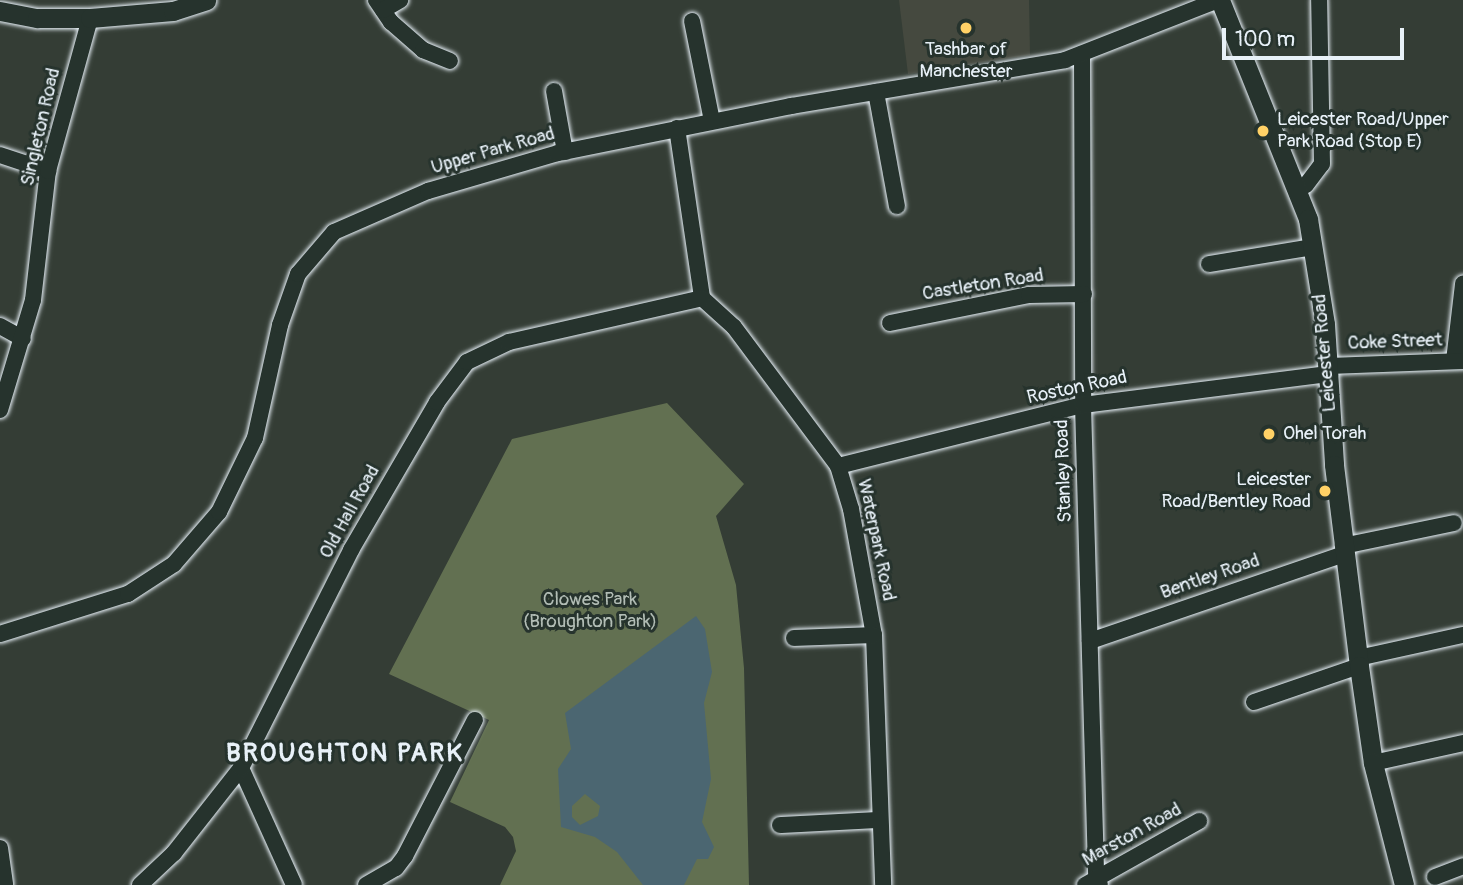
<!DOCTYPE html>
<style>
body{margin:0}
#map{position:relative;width:1463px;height:885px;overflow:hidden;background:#343d35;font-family:Pangolin,sans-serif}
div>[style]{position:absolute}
.built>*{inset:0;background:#45493f}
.green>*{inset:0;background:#627051}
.water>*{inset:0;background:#4b6671}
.roads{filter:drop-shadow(0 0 2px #e8f1f8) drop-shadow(0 0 2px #e8f1f8)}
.minor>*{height:16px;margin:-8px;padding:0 8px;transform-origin:8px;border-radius:8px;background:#26332d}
.major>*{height:19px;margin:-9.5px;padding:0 9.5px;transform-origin:9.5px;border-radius:9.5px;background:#26332d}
.dots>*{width:19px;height:19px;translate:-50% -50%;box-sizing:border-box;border:4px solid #26332d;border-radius:50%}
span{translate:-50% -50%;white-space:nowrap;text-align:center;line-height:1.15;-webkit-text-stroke:6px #26332d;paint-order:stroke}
.poi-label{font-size:19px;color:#e8f1f8}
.left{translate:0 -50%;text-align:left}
.right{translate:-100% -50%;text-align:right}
.street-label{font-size:19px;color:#e8f1f8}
.park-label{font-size:19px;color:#b2bdb5}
.district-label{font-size:26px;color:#e8f1f8;font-weight:700;letter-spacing:2px}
.scale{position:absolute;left:1222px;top:28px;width:182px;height:32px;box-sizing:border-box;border:4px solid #e8f1f8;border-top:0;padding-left:9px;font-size:21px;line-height:24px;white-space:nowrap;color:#e8f1f8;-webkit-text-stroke:5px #26332d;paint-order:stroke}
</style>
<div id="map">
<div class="built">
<i style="clip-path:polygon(899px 0,1029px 0,1030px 55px,908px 74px)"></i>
</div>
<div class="green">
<i style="clip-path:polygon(667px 403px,744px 484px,716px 516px,736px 585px,744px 668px,749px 885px,500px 885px,516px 851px,513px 837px,505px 827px,450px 802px,489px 720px,389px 674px,512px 439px)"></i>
</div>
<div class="water">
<i style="clip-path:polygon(evenodd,696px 616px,705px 629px,712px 672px,704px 703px,711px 779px,702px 822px,714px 847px,708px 859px,697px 859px,684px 885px,643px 885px,617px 852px,595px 837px,561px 827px,558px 769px,571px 749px,565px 713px,696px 616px,585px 794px,600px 806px,598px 816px,580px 825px,572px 817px,572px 806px,585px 794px)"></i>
</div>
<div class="roads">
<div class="minor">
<i style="left:376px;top:0;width:27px;rotate:56deg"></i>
<i style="left:391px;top:22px;width:43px;rotate:41.2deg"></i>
<i style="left:423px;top:50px;width:29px;rotate:22deg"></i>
<i style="left:383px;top:10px;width:20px;rotate:-30deg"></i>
<i style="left:692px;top:21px;width:102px;rotate:78.7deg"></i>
<i style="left:1082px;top:54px;width:351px;rotate:89.8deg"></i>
<i style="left:1083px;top:405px;width:474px;rotate:88.4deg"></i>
<i style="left:1096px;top:879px;width:7px;rotate:56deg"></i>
<i style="left:554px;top:91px;width:62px;rotate:79.8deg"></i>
<i style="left:876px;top:92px;width:116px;rotate:79.6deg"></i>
<i style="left:677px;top:128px;width:172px;rotate:81.6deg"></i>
<i style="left:702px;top:298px;width:43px;rotate:42.2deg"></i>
<i style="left:734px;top:327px;width:174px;rotate:53.2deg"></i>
<i style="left:838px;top:466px;width:45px;rotate:73.2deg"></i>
<i style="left:851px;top:509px;width:128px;rotate:79.7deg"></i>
<i style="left:874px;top:635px;width:250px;rotate:87.9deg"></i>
<i style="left:0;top:155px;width:51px;rotate:18.4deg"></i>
<i style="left:1297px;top:188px;width:9px;rotate:-18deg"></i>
<i style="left:1306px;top:185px;width:26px;rotate:-53deg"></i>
<i style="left:1322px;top:164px;width:164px;rotate:-91deg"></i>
<i style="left:1209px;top:264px;width:105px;rotate:-9.3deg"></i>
<i style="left:890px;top:323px;width:142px;rotate:-11.4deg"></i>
<i style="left:1029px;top:295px;width:55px;rotate:-1deg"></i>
<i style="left:0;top:326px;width:26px;rotate:29deg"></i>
<i style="left:1454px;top:361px;width:78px;rotate:-83.3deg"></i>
<i style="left:1329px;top:366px;width:134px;rotate:-2.1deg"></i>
<i style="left:0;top:410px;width:115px;rotate:-73.3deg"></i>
<i style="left:33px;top:300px;width:130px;rotate:-83.4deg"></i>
<i style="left:48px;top:171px;width:159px;rotate:-74.6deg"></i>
<i style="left:838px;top:466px;width:252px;rotate:-14deg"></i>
<i style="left:1083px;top:405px;width:249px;rotate:-7.2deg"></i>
<i style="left:1343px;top:546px;width:113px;rotate:-11.7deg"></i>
<i style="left:0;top:634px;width:134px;rotate:-17.4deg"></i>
<i style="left:128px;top:594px;width:55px;rotate:-33.1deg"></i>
<i style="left:174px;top:564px;width:69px;rotate:-49.1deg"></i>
<i style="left:219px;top:512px;width:82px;rotate:-64.1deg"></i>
<i style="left:255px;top:438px;width:116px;rotate:-77.5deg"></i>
<i style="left:280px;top:325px;width:54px;rotate:-70.6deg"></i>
<i style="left:298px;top:274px;width:55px;rotate:-49.4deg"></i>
<i style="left:334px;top:232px;width:103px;rotate:-23.6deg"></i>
<i style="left:428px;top:191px;width:135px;rotate:-16.3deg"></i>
<i style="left:558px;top:153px;width:238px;rotate:-11.4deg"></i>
<i style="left:791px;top:106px;width:278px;rotate:-9.5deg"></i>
<i style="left:1065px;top:60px;width:164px;rotate:-21.4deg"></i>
<i style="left:794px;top:638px;width:80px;rotate:-2.1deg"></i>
<i style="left:1090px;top:641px;width:268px;rotate:-18.9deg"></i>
<i style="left:1358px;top:658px;width:107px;rotate:-12.4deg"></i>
<i style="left:1254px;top:702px;width:111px;rotate:-18.9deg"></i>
<i style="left:1373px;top:763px;width:92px;rotate:-12.5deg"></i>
<i style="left:241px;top:768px;width:128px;rotate:65.6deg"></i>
<i style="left:780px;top:825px;width:99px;rotate:-2.9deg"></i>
<i style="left:0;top:848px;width:37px;rotate:82deg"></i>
<i style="left:1435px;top:877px;width:30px;rotate:-21deg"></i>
<i style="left:140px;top:885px;width:47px;rotate:-43.3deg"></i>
<i style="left:174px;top:853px;width:108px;rotate:-51.8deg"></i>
<i style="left:241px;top:768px;width:244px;rotate:-63.2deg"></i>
<i style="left:351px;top:550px;width:171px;rotate:-59.8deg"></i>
<i style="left:437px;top:402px;width:50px;rotate:-53.1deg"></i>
<i style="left:467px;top:362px;width:47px;rotate:-25.5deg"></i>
<i style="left:509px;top:342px;width:198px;rotate:-12.8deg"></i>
<i style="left:366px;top:885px;width:34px;rotate:-30deg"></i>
<i style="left:396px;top:868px;width:15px;rotate:-53deg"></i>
<i style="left:405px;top:856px;width:153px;rotate:-62.8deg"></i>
<i style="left:1085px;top:885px;width:131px;rotate:-29.3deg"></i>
</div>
<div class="major">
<i style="left:1220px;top:0;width:236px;rotate:68.1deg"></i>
<i style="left:1308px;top:219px;width:106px;rotate:80.8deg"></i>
<i style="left:1325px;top:324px;width:141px;rotate:86.3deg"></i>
<i style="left:1334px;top:465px;width:203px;rotate:82.9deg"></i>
<i style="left:1359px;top:666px;width:98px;rotate:81.8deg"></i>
<i style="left:1373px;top:763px;width:126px;rotate:75.7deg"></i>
<i style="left:0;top:11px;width:38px;rotate:11deg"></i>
<i style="left:37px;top:18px;width:53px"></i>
<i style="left:90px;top:18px;width:83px;rotate:-4.8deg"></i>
<i style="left:173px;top:11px;width:35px;rotate:-18deg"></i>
</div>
</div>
<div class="dots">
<i style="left:966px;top:28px;background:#ffd166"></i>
<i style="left:1263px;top:131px;background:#ffd166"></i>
<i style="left:1269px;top:434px;background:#ffd166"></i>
<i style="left:1325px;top:491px;background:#ffd166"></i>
</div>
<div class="poi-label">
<span style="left:966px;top:61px">Tashbar of<br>Manchester</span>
<span class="left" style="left:1277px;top:131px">Leicester Road/Upper<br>Park Road (Stop E)</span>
<span class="left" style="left:1283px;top:434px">Ohel Torah</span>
<span class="right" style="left:1311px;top:491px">Leicester<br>Road/Bentley Road</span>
</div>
<div class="street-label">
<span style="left:41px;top:127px;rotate:-77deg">Singleton Road</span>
<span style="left:493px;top:151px;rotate:-16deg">Upper Park Road</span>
<span style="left:983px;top:285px;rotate:-9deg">Castleton Road</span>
<span style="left:1395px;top:342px;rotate:-2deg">Coke Street</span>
<span style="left:1325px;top:353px;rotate:-95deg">Leicester Road</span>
<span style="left:1077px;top:388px;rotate:-12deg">Roston Road</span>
<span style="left:1064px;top:471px;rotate:-92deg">Stanley Road</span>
<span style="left:350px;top:512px;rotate:-61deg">Old Hall Road</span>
<span style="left:876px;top:540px;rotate:78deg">Waterpark Road</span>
<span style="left:1210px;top:577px;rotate:-19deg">Bentley Road</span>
<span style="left:1132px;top:835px;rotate:-29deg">Marston Road</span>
</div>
<div class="park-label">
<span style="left:590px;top:611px">Clowes Park<br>(Broughton Park)</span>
</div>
<div class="district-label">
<span style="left:345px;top:754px">BROUGHTON PARK</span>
</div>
<div class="scale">100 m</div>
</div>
